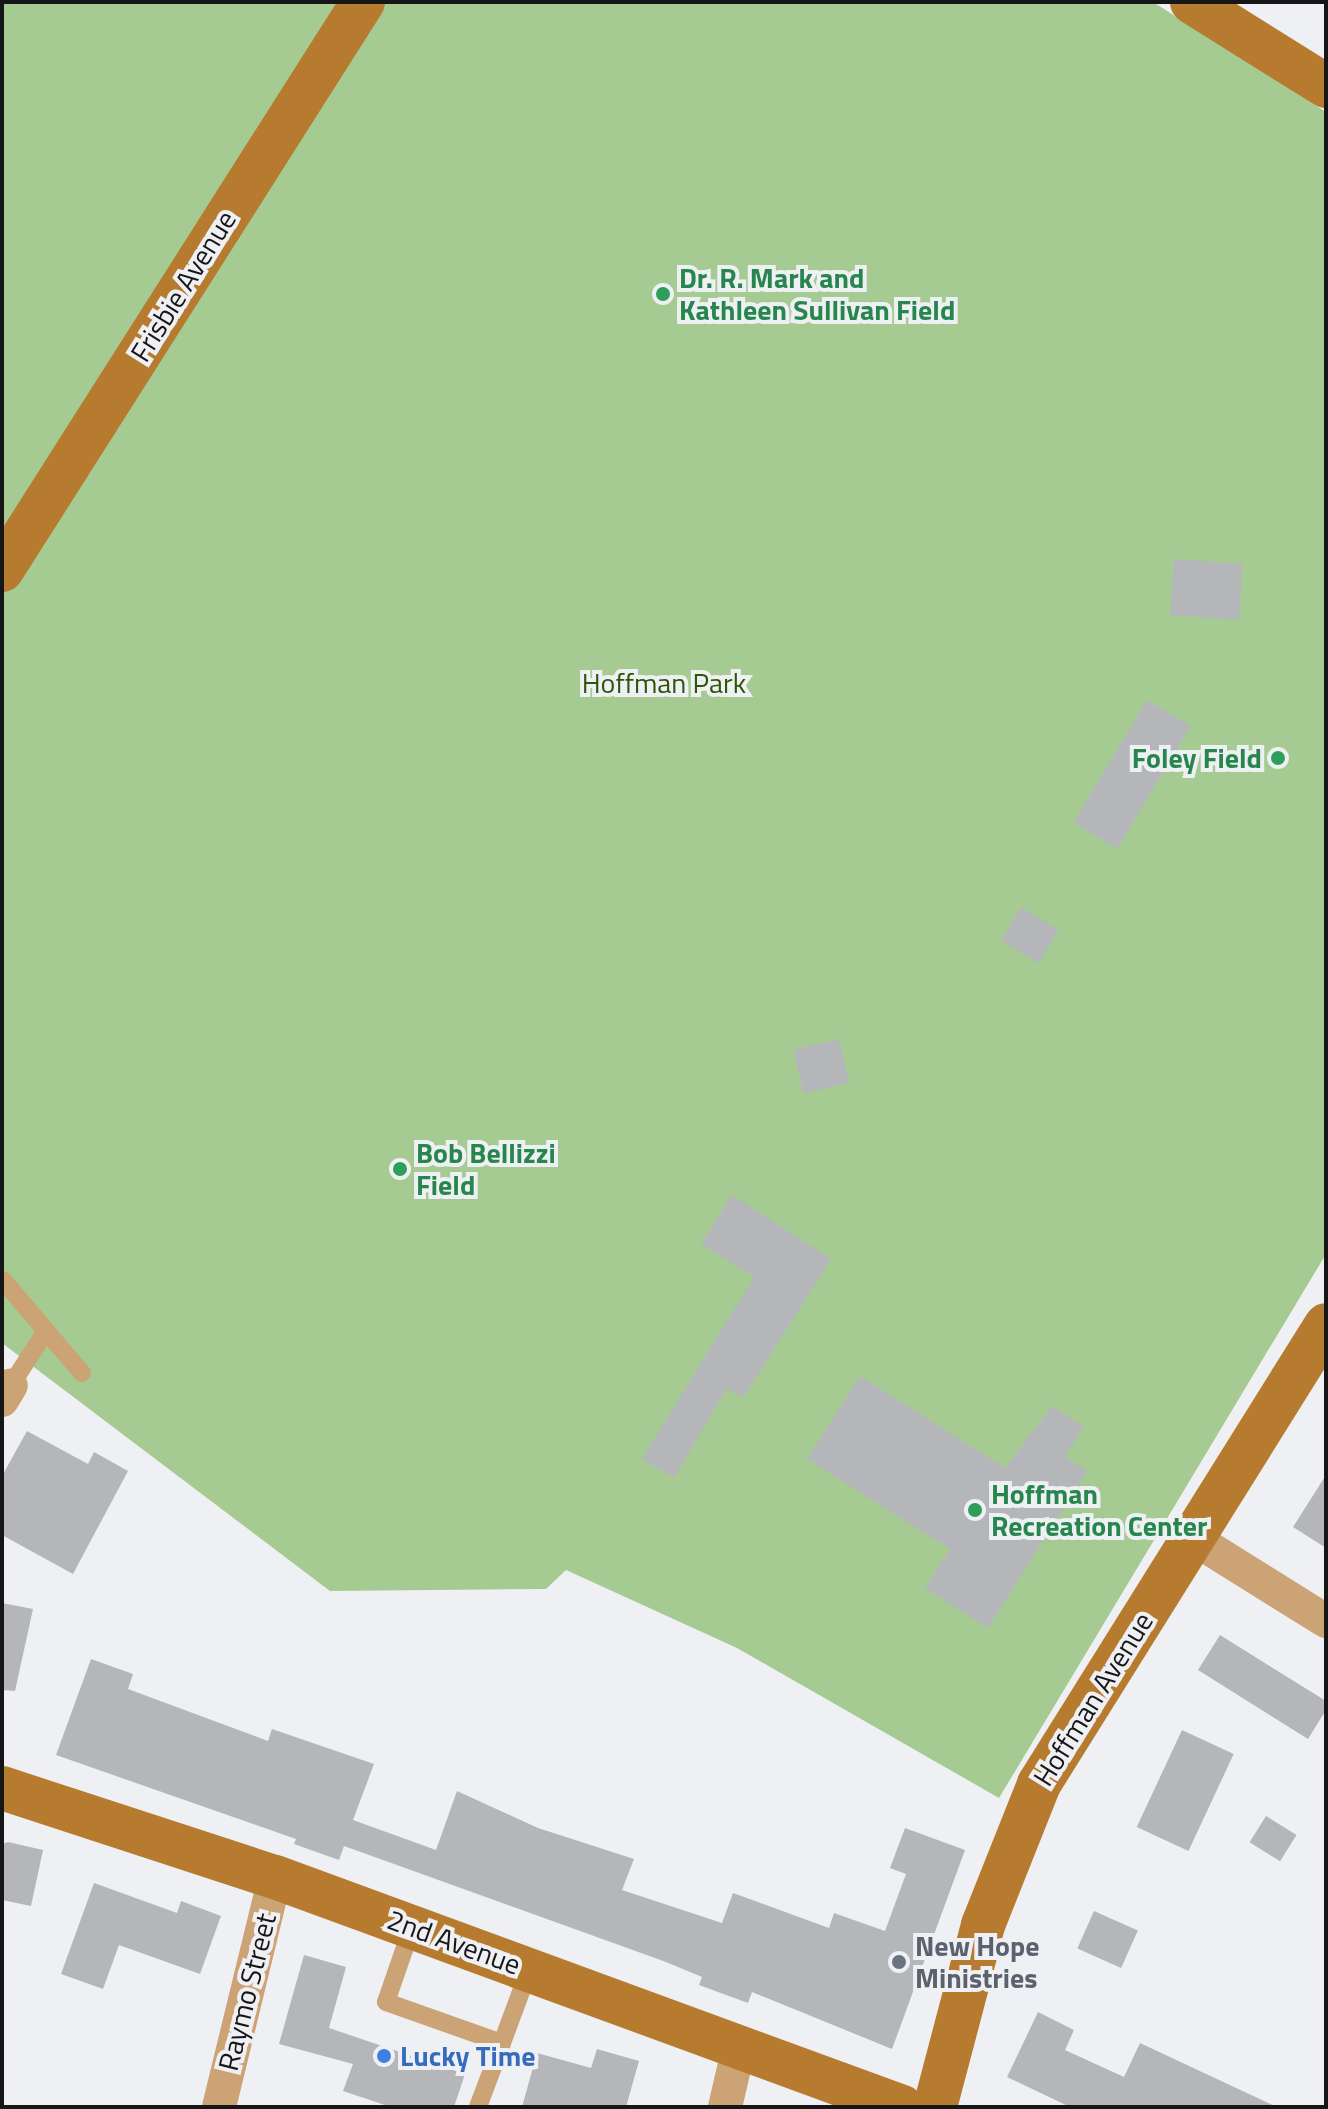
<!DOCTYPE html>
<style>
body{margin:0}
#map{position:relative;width:1328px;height:2109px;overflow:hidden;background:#eff0f4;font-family:"Titillium Web",sans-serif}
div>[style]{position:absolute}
.green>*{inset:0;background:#a6cb92}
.building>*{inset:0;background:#b5b6b9;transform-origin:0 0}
.lane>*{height:18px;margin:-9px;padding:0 9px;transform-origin:9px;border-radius:9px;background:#cba375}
.street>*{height:34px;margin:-17px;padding:0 17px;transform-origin:17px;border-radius:17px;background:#cba375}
.secondary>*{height:44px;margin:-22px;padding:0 22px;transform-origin:22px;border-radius:22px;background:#b67b2e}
.dots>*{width:22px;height:22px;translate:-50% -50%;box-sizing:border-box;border:4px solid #eff0f4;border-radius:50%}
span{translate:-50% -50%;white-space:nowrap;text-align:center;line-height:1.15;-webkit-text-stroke:8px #eff0f4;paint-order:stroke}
.leisure-label{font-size:28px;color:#27864d;font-weight:700}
.left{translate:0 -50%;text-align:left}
.right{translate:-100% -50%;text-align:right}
.street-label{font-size:28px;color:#161617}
.park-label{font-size:28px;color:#2d5708}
.worship-label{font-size:28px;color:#5b616d;font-weight:700}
.shop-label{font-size:28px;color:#366cbe;font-weight:700}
.frame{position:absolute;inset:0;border:4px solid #161617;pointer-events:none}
</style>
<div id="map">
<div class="green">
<i style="clip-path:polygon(2px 2px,1153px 2px,1326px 112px,1326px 1254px,999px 1798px,737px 1648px,566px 1570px,546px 1589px,330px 1591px,2px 1343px)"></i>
</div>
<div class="building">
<i style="left:1174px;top:559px;width:69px;height:56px;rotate:4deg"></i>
<i style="left:1147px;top:700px;width:51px;height:143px;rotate:31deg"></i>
<i style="left:1021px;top:907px;width:44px;height:39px;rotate:31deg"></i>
<i style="left:839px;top:1039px;width:45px;height:47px;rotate:77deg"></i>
<i style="clip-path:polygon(732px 1195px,831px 1259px,743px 1398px,727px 1388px,674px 1478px,642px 1459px,754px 1277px,701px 1244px)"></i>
<i style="clip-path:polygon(860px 1376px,1005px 1468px,1052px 1406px,1084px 1427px,1065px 1457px,1087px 1471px,988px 1628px,925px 1588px,950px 1549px,807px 1459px)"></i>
<i style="clip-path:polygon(27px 1431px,88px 1464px,94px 1452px,128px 1471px,73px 1574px,2px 1535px,2px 1476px)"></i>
<i style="clip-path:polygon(1326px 1475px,1326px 1548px,1293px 1527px)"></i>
<i style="clip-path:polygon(2px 1603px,33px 1609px,15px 1691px,2px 1690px)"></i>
<i style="clip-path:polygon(1220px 1635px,1326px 1701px,1326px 1710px,1308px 1739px,1198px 1670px)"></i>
<i style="clip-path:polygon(91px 1659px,133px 1674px,128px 1689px,268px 1741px,272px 1729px,374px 1764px,353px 1820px,436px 1850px,457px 1791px,538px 1828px,634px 1859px,622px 1890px,722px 1923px,733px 1893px,829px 1928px,834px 1913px,885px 1931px,906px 1874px,890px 1868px,905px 1828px,965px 1850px,892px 2049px,752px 1992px,748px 2003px,699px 1985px,702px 1977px,666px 1962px,344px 1846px,339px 1860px,294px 1844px,296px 1839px,56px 1755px)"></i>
<i style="left:1182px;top:1730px;width:57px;height:107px;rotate:25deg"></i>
<i style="left:1266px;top:1816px;width:36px;height:31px;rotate:32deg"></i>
<i style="clip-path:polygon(8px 1842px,43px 1850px,31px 1906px,2px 1900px,2px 1844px)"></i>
<i style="clip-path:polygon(94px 1883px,177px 1913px,181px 1901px,221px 1916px,200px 1974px,119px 1945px,103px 1989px,61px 1974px)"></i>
<i style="left:1094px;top:1911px;width:48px;height:41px;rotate:24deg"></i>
<i style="clip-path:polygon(304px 1955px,346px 1967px,329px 2028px,465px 2074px,454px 2107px,391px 2107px,343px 2091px,353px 2064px,279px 2044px)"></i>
<i style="clip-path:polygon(1038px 2012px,1074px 2030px,1065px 2050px,1124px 2077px,1140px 2043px,1277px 2107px,1070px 2107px,1007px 2077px)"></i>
<i style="clip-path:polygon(597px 2049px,639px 2061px,626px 2107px,522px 2107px,537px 2053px,591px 2068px)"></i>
</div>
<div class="lane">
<i style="left:3px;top:1280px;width:122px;rotate:49.7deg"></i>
<i style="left:11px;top:1385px;width:64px;rotate:-57.1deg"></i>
<i style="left:412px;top:1927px;width:79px;rotate:109.1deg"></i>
<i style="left:386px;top:2002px;width:123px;rotate:19.5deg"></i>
<i style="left:502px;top:2043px;width:78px;rotate:-69.7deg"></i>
<i style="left:478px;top:2107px;width:68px;rotate:-69.4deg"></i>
</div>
<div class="street">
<i style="left:2px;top:1400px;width:17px;rotate:-59deg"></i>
<i style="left:1193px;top:1538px;width:157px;rotate:32deg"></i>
<i style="left:219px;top:2107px;width:237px;rotate:-76.3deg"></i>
<i style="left:725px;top:2107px;width:62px;rotate:-76.9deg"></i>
</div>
<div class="secondary">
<i style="left:1192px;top:2px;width:158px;rotate:32.1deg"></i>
<i style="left:2px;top:570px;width:673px;rotate:-57.56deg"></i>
<i style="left:2px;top:1788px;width:287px;rotate:18.1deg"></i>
<i style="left:275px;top:1877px;width:668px;rotate:20.14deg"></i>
<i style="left:935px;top:2107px;width:188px;rotate:-75.2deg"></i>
<i style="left:983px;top:1925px;width:152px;rotate:-68.3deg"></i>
<i style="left:1039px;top:1784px;width:541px;rotate:-57.98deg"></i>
</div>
<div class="dots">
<i style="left:663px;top:294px;background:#2e9e5b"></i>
<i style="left:1278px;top:758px;background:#2e9e5b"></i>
<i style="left:400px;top:1169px;background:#2e9e5b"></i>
<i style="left:975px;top:1510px;background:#2e9e5b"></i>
<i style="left:899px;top:1962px;background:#6b7280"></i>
<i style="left:384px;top:2056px;background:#3f7fe0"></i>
</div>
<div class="leisure-label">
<span class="left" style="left:679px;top:294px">Dr. R. Mark and<br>Kathleen Sullivan Field</span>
<span class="right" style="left:1262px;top:758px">Foley Field</span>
<span class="left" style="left:416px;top:1169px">Bob Bellizzi<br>Field</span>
<span class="left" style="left:991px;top:1510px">Hoffman<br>Recreation Center</span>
</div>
<div class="street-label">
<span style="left:183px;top:286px;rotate:-58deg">Frisbie Avenue</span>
<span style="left:1093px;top:1699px;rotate:-58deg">Hoffman Avenue</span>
<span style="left:454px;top:1942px;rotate:20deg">2nd Avenue</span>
<span style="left:247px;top:1992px;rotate:-76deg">Raymo Street</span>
</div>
<div class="park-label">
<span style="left:664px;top:683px">Hoffman Park</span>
</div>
<div class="worship-label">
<span class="left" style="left:915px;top:1962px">New Hope<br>Ministries</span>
</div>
<div class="shop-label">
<span class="left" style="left:400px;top:2056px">Lucky Time</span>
</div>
<div class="frame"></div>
</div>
